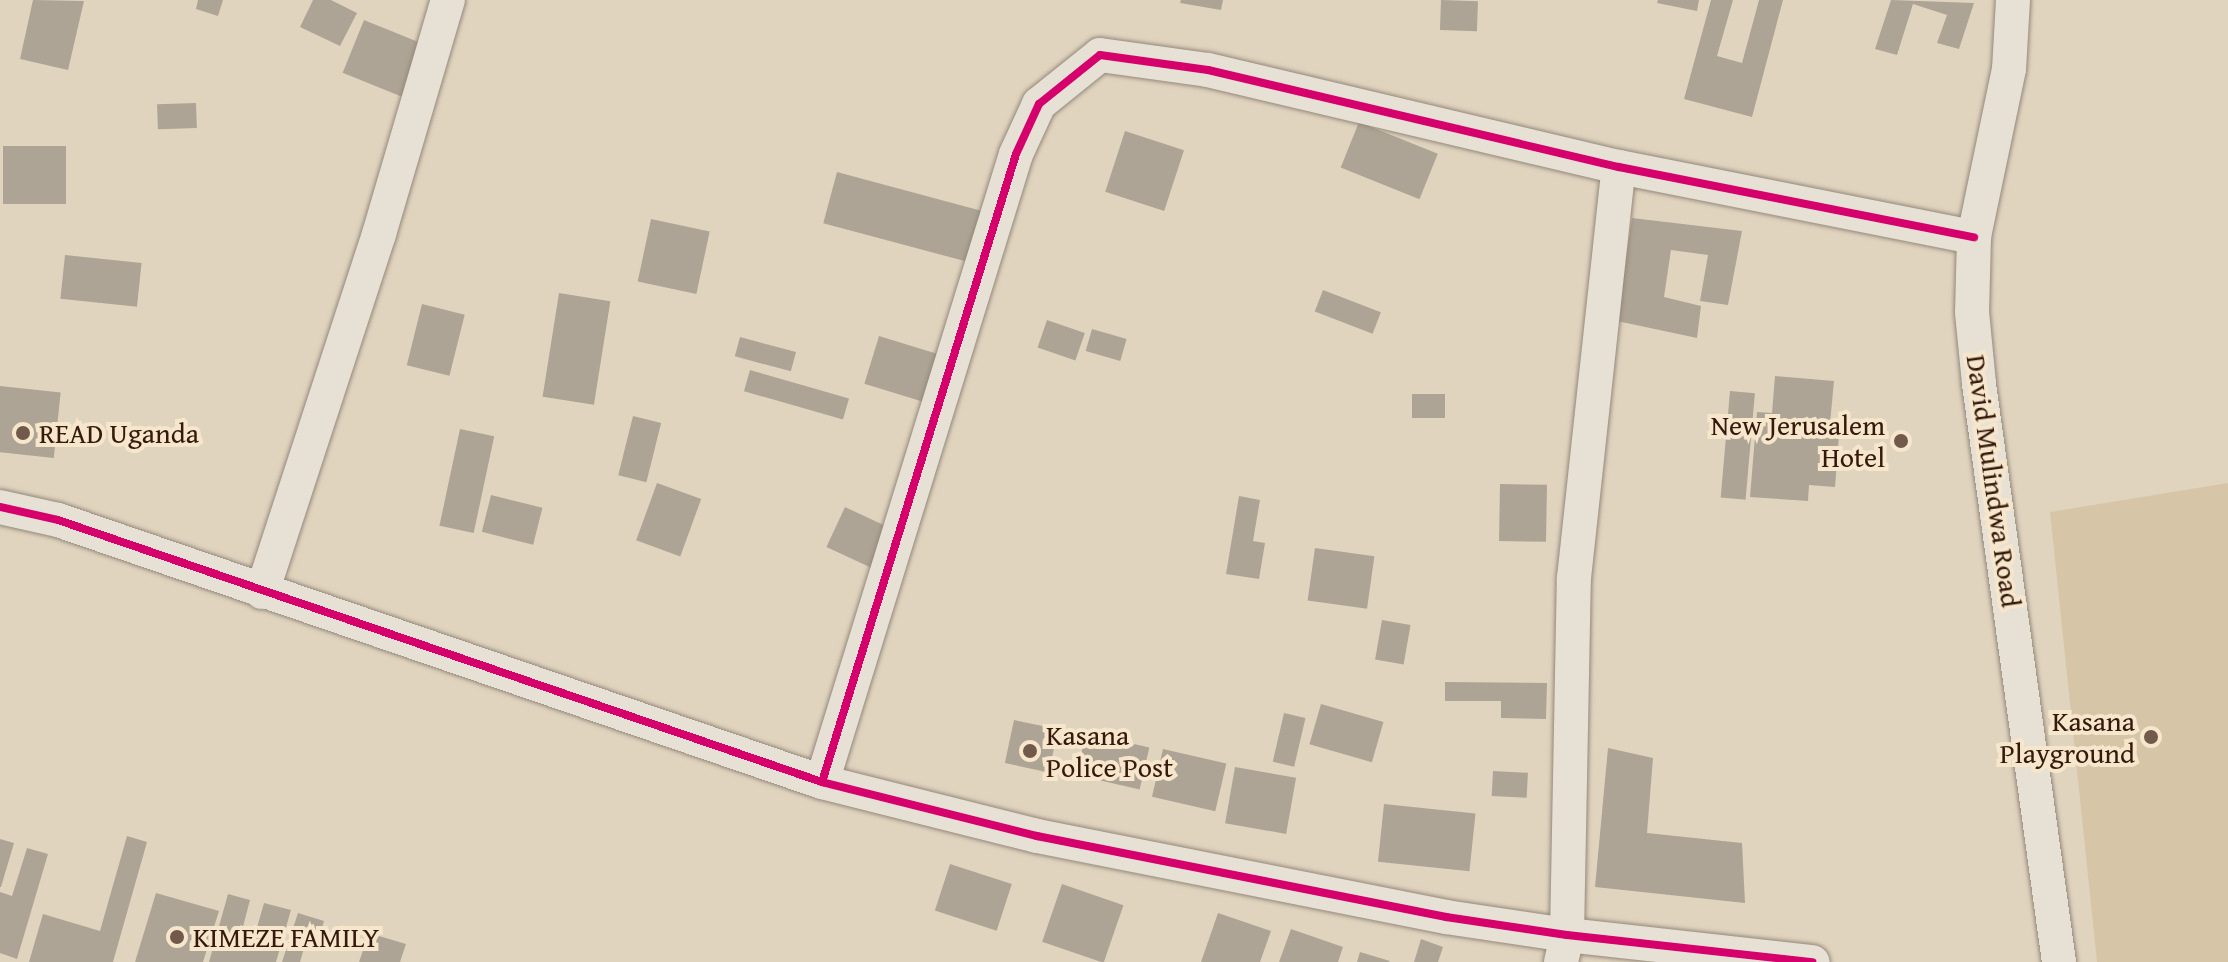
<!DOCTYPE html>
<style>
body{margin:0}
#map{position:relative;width:2228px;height:962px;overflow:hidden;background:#e1d4bf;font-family:"Gentium Book Plus",serif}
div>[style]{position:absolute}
.green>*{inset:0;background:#d7c5a8}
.building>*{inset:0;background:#aea495;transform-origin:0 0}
.roads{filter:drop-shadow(0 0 2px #94897b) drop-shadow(0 0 2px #94897b)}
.street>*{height:34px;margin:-17px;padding:0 17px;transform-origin:17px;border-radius:17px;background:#e7e0d5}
.cycleway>*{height:8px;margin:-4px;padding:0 4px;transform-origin:4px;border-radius:4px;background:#d6006c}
.dots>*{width:22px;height:22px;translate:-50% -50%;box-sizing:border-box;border:4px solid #f5e6cc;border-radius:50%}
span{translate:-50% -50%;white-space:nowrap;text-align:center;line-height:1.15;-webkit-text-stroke:8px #f5e6cc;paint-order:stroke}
.poi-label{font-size:28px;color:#35190c}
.right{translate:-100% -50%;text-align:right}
.left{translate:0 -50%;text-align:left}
.street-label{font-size:28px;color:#35190c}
</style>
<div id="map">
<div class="green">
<i style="clip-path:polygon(2228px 483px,2228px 962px,2097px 962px,2050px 512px)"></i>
</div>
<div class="building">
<i style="clip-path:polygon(33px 0,84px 1px,68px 70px,20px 59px)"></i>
<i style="clip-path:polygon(198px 0,223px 0,218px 16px,196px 9px)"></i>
<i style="clip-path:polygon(313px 0,331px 0,357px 13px,340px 46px,300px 27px)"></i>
<i style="clip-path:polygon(1181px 0,1223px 0,1221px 10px,1180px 3px)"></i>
<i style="left:1441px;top:0;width:37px;height:30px;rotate:2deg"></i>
<i style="clip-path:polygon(1658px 0,1699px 0,1697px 11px,1657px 3px)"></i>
<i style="clip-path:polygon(1711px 0,1733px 0,1717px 56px,1742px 63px,1759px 0,1783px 0,1752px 117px,1684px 99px)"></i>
<i style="clip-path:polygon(1891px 0,1974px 3px,1959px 49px,1937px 43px,1947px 15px,1913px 4px,1897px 55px,1875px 49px)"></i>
<i style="left:364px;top:20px;width:64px;height:57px;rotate:22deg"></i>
<i style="left:196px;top:103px;width:25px;height:39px;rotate:88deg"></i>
<i style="left:1359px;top:122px;width:85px;height:49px;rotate:22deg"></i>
<i style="left:1125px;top:131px;width:62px;height:64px;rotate:18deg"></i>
<i style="left:66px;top:146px;width:58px;height:63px;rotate:90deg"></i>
<i style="left:837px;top:172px;width:157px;height:53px;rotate:15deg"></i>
<i style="clip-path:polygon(1632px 218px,1742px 231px,1728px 305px,1700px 301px,1708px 255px,1671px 250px,1664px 297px,1701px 306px,1697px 338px,1617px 321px)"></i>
<i style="left:651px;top:219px;width:60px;height:64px;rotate:12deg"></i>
<i style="left:65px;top:255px;width:77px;height:44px;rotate:6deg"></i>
<i style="left:1323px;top:290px;width:62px;height:23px;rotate:21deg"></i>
<i style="left:559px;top:293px;width:52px;height:105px;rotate:9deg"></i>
<i style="left:422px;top:304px;width:44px;height:63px;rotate:14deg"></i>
<i style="left:1047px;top:320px;width:40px;height:29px;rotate:19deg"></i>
<i style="left:1092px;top:329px;width:36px;height:23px;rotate:16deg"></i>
<i style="left:879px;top:336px;width:69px;height:50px;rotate:17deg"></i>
<i style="left:740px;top:337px;width:58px;height:20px;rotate:15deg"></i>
<i style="left:750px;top:370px;width:103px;height:22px;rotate:16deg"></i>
<i style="clip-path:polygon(1775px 376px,1834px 381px,1829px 434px,1839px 435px,1835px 487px,1809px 485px,1808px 501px,1750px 497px,1757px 412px,1772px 413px)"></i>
<i style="left:0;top:386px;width:61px;height:66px;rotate:6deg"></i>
<i style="left:1730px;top:391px;width:25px;height:107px;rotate:5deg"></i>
<i style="left:1445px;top:394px;width:24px;height:33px;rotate:90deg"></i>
<i style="left:633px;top:416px;width:29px;height:61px;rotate:14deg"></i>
<i style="left:460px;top:429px;width:35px;height:99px;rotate:12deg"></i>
<i style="left:657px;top:483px;width:47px;height:61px;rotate:20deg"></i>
<i style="left:1500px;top:484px;width:47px;height:57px;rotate:1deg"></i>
<i style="left:491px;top:495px;width:53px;height:38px;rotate:14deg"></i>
<i style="clip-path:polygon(1239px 496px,1260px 500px,1253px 541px,1265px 543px,1259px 579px,1226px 574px)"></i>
<i style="left:845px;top:507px;width:59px;height:44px;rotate:25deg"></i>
<i style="left:1315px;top:548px;width:60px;height:53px;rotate:8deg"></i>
<i style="left:1382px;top:620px;width:29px;height:40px;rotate:10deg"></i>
<i style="clip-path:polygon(1445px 682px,1547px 683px,1546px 719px,1501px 718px,1501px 701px,1445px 701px)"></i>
<i style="left:1321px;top:704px;width:65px;height:42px;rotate:16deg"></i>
<i style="left:1284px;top:713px;width:22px;height:50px;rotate:13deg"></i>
<i style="left:1014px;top:720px;width:45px;height:44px;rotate:12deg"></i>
<i style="left:1086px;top:733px;width:65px;height:43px;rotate:13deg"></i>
<i style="clip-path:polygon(1608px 748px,1653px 758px,1647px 833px,1742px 843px,1745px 903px,1595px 887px)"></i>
<i style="left:1163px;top:749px;width:65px;height:49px;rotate:13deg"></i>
<i style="left:1235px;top:767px;width:62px;height:57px;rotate:10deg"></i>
<i style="left:1493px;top:771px;width:35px;height:25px;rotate:3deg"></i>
<i style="left:1384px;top:804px;width:92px;height:58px;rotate:6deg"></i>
<i style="clip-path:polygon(127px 836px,147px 842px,113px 962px,29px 962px,43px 914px,100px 931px)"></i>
<i style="clip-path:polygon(0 839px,14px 843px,1px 887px,0 887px)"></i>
<i style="clip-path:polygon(27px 848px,48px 854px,17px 959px,0 953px,0 892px,12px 896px)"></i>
<i style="left:950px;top:864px;width:65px;height:49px;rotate:18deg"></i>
<i style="left:1062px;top:884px;width:65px;height:61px;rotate:19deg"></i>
<i style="clip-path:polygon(156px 893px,219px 911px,203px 962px,135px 962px)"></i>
<i style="clip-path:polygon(228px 894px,250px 900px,239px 942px,252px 945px,264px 903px,291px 910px,276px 962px,209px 962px)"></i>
<i style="clip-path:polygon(298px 913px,324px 921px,320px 934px,309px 931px,300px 962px,282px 962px)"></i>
<i style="clip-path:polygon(1218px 913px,1271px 931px,1260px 962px,1201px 962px)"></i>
<i style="clip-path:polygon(1291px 929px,1343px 947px,1338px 962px,1279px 962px)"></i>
<i style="clip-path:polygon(369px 933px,406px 944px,400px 962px,359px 962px)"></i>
<i style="clip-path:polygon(1421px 939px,1443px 947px,1438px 962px,1414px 962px)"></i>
<i style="clip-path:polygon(1360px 952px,1390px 961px,1389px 962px,1357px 962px)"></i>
</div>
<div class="roads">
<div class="street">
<i style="left:2013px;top:0;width:69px;rotate:93.3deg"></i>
<i style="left:2009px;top:69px;width:172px;rotate:101.8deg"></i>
<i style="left:1974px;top:237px;width:75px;rotate:91.5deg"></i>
<i style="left:1972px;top:312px;width:72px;rotate:84.4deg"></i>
<i style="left:1979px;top:384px;width:584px;rotate:82.12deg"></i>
<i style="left:0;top:507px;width:59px;rotate:12.6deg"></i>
<i style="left:58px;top:520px;width:808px;rotate:18.93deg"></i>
<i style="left:822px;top:782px;width:222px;rotate:14.1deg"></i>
<i style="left:1037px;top:836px;width:417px;rotate:11.2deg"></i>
<i style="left:1446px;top:917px;width:122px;rotate:8.5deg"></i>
<i style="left:1567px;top:935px;width:247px;rotate:6.3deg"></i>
<i style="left:262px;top:592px;width:377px;rotate:-71.9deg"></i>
<i style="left:379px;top:234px;width:244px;rotate:-73.6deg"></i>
<i style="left:822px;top:782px;width:657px;rotate:-72.83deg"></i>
<i style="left:1016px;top:154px;width:55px;rotate:-65.3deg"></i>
<i style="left:1039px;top:104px;width:78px;rotate:-38.8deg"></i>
<i style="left:1100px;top:55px;width:109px;rotate:7.9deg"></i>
<i style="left:1208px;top:70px;width:422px;rotate:13.3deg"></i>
<i style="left:1619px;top:167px;width:362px;rotate:11.2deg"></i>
<i style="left:1561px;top:962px;width:28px;rotate:-77deg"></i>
<i style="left:1567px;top:935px;width:357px;rotate:-88.9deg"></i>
<i style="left:1574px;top:578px;width:413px;rotate:-83.8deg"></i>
</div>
</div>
<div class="cycleway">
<i style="left:0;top:507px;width:59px;rotate:12.6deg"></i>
<i style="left:58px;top:520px;width:808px;rotate:18.93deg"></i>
<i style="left:822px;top:782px;width:222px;rotate:14.1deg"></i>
<i style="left:1037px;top:836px;width:417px;rotate:11.2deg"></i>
<i style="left:1446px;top:917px;width:122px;rotate:8.5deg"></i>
<i style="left:1567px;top:935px;width:247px;rotate:6.3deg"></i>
<i style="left:822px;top:782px;width:657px;rotate:-72.83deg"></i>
<i style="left:1016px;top:154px;width:55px;rotate:-65.3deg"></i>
<i style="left:1039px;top:104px;width:78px;rotate:-38.8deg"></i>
<i style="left:1100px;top:55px;width:109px;rotate:7.9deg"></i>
<i style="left:1208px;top:70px;width:422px;rotate:13.3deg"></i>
<i style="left:1619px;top:167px;width:362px;rotate:11.2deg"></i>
</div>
<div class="dots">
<i style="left:23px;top:433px;background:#715a4b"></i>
<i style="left:1901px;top:441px;background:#715a4b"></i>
<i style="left:2151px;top:737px;background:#715a4b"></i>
<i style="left:1030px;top:751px;background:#715a4b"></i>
<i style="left:177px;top:937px;background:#715a4b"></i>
</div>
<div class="poi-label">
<span class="right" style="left:1885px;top:441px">New Jerusalem<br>Hotel</span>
<span class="left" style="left:39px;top:433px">READ Uganda</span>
<span class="right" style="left:2135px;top:737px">Kasana<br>Playground</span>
<span class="left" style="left:1046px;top:751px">Kasana<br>Police Post</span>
<span class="left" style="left:193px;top:937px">KIMEZE FAMILY</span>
</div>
<div class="street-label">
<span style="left:1994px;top:481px;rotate:82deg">David Mulindwa Road</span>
</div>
</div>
